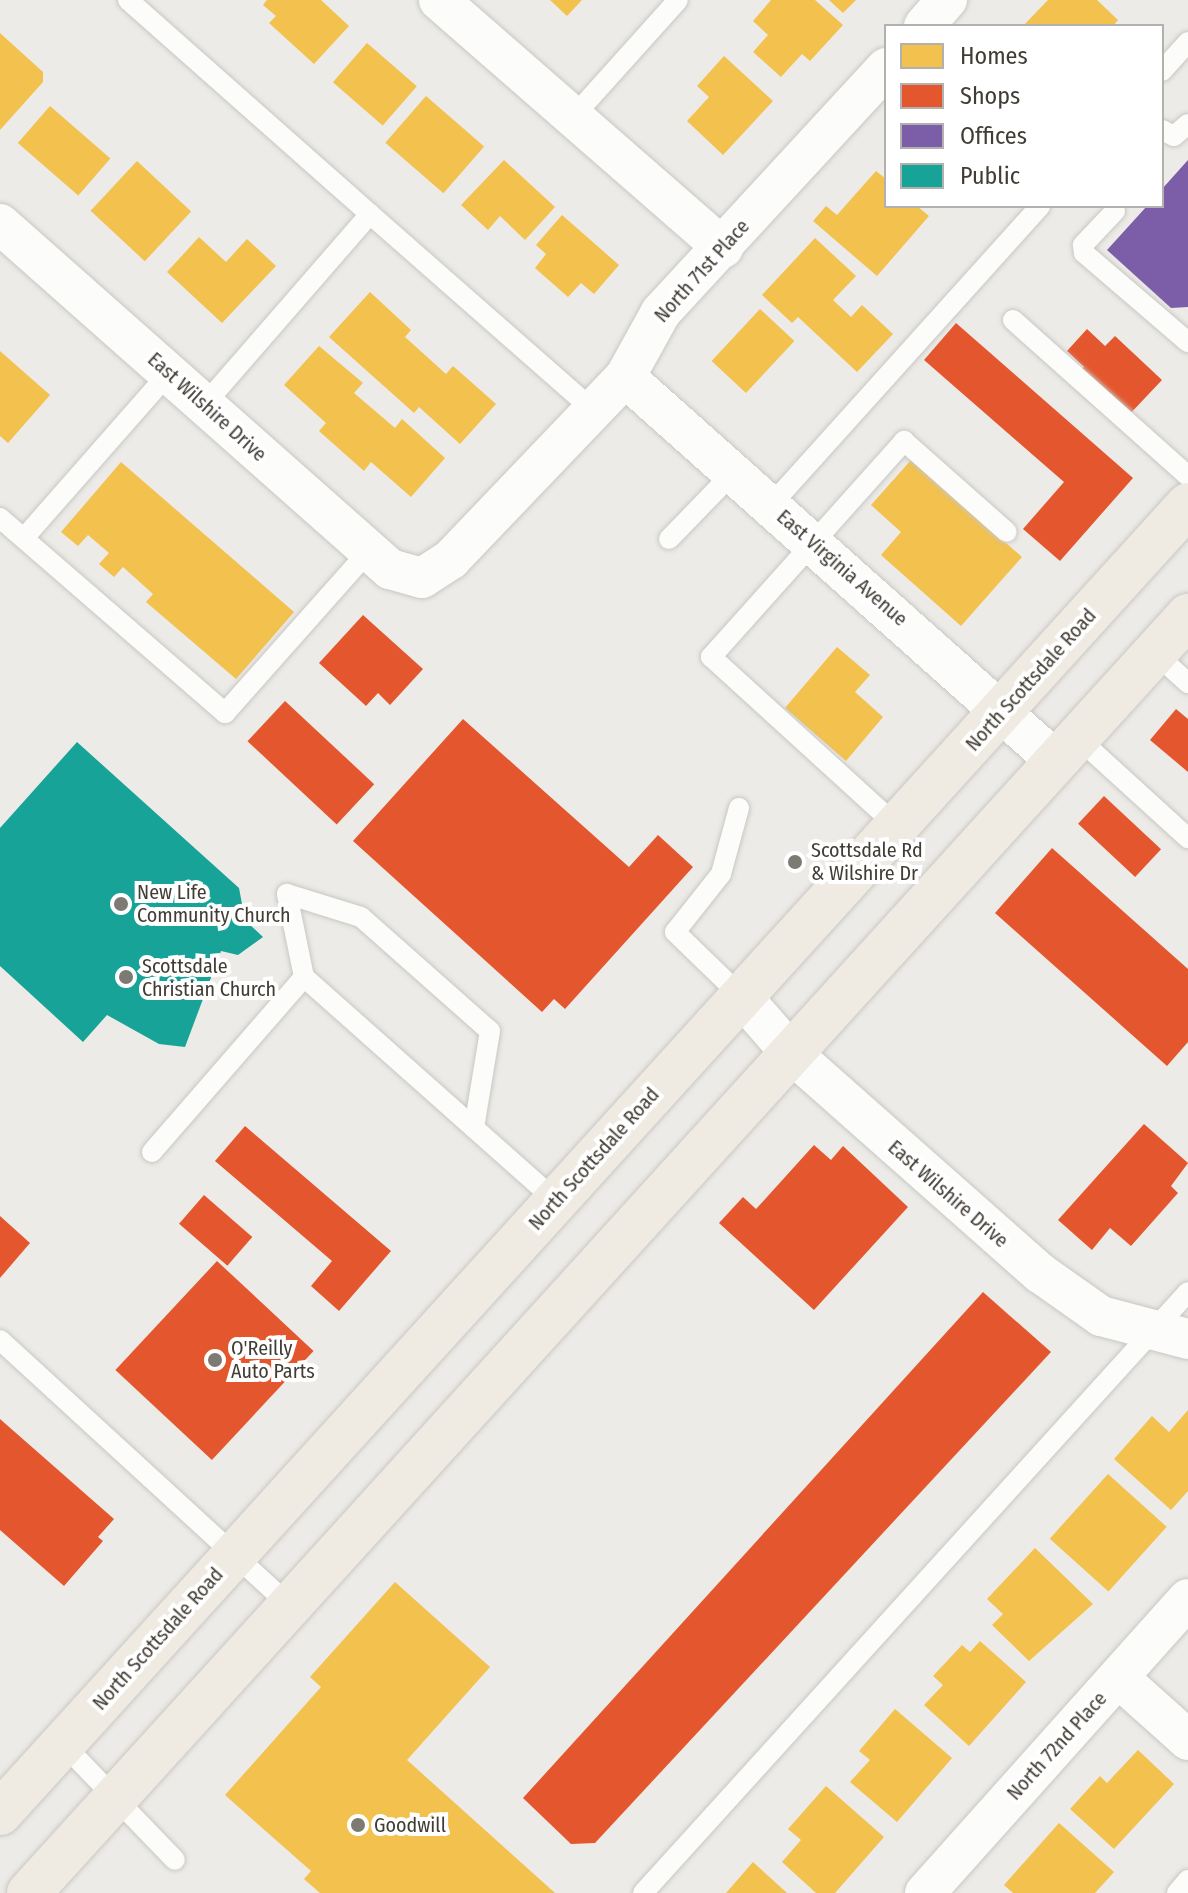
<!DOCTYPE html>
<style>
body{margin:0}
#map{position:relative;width:1188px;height:1893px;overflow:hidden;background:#edebe7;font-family:"Fira Sans Condensed",sans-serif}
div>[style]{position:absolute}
.homes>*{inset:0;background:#f2c14e;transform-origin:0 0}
.shops>*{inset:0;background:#e4572e;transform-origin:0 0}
.offices>*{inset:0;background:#7b5ea7}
.public>*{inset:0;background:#17a398}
.roads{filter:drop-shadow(0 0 2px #c9c7c3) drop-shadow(0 0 2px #c9c7c3)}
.lane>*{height:20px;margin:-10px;padding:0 10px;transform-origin:10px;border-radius:10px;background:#fcfcfb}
.street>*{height:40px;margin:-20px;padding:0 20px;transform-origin:20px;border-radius:20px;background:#fcfcfb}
.primary>*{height:44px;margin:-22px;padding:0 22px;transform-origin:22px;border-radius:22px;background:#efebe3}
.dots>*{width:22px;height:22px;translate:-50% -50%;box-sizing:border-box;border:4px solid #fff;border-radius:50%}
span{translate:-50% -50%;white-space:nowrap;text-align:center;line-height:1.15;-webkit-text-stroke:8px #fff;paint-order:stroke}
.street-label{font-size:20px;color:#413c34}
.poi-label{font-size:20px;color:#413c34}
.left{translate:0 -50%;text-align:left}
.legend{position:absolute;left:884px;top:24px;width:280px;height:184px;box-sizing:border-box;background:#fff;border:2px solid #b3b1ae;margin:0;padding:10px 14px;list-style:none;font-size:24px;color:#413c34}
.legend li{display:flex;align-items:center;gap:16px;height:40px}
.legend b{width:40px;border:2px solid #b3b1ae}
</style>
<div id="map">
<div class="homes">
<i style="clip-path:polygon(267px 0,321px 0,349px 26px,314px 64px,269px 23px,276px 16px,263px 5px)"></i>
<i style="clip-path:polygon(550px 0,582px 0,567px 16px)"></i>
<i style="clip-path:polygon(771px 0,815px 0,843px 25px,810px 61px,802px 54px,781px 77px,753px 52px,768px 35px,753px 21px)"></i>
<i style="clip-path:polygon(829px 0,856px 0,843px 13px)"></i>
<i style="clip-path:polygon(1048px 0,1097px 0,1118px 20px,1113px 26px,1023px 26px)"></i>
<i style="clip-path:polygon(0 33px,43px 72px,43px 82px,0 130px)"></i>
<i style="left:367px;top:43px;width:66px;height:52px;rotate:41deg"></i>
<i style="clip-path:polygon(724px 56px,773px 101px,723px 155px,687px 121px,709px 97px,697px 86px)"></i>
<i style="left:426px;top:96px;width:77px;height:62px;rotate:41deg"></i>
<i style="left:50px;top:106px;width:80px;height:49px;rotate:41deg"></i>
<i style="clip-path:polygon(504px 160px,555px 207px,525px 240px,500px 216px,488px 230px,461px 205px)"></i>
<i style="left:137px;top:161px;width:74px;height:68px;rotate:43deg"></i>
<i style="clip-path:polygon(876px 171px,886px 179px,886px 206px,917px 206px,929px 216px,877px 276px,813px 221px,826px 206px,837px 215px)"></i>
<i style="clip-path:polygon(562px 215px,619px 265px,594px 294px,581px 283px,568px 297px,535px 268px,546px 254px,536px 245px)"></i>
<i style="clip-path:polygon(199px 237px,226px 262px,247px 239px,276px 266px,222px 323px,167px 272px)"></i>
<i style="clip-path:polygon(815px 238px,856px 276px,833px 300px,851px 317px,862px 305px,893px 334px,857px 372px,798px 317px,792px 323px,762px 295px)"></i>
<i style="clip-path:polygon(370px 292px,411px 330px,405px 337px,446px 374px,453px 366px,496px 404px,460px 444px,419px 407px,414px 413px,329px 337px)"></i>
<i style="left:760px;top:309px;width:47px;height:71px;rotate:43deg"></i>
<i style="clip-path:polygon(319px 346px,363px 383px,354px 393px,395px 428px,402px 419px,445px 458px,411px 497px,371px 462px,364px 471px,319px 431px,326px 423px,284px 385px)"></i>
<i style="clip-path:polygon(0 351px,50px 395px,8px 443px,0 436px)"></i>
<i style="clip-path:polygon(911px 460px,1022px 557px,961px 626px,881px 555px,901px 532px,871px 505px)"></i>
<i style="clip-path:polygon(121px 462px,294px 612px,236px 679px,146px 602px,153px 594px,123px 567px,114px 577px,99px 564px,109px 553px,88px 535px,78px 546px,61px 532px)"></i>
<i style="clip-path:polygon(837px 647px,870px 675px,855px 692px,883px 717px,846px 761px,785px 708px)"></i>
<i style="clip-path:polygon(1188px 1410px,1188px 1491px,1171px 1510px,1114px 1459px,1152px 1416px,1169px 1432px)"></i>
<i style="left:1108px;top:1474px;width:79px;height:87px;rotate:42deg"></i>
<i style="clip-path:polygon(1035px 1548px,1093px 1604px,1029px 1661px,992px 1625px,1003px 1614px,987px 1599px)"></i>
<i style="clip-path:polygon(395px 1582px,490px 1667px,407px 1760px,555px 1893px,320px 1893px,304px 1879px,311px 1871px,225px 1795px,321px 1687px,310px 1677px)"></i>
<i style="clip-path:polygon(980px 1641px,1026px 1682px,969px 1746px,924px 1705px,943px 1685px,933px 1676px,962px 1645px,970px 1652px)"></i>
<i style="clip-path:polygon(895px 1709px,952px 1758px,897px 1822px,850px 1782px,870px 1760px,859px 1751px)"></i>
<i style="clip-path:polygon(1138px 1750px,1174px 1784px,1114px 1849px,1070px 1809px,1100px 1776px,1107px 1783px)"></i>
<i style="clip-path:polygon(826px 1786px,884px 1837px,835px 1893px,816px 1893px,782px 1862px,801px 1840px,788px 1829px)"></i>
<i style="clip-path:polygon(1059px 1823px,1114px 1872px,1095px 1893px,1013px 1893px,1004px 1885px)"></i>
<i style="clip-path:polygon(753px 1862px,787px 1893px,726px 1893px)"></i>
</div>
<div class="shops">
<i style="clip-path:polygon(956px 323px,1133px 478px,1060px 561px,1023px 529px,1064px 482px,924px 360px)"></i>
<i style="clip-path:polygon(1087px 329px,1105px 346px,1115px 336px,1162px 380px,1126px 418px,1078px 372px,1084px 367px,1067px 351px)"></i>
<i style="clip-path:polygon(363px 615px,423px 669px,390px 705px,378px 693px,366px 706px,319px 663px)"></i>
<i style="left:285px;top:701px;width:122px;height:55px;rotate:43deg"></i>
<i style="clip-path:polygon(1176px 709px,1188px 719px,1188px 772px,1150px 740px)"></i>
<i style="clip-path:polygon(463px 719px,629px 867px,658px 835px,693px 867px,565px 1009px,554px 999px,542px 1012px,353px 841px)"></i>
<i style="left:1104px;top:796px;width:78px;height:38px;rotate:43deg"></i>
<i style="clip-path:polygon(1052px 848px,1188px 969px,1188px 1042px,1167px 1066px,995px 913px)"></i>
<i style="clip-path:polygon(1144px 1124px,1188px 1163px,1171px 1186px,1178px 1193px,1131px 1246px,1110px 1228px,1092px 1250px,1058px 1220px)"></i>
<i style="clip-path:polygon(245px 1126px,391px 1251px,339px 1311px,311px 1286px,332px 1261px,215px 1161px)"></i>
<i style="clip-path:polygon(814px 1145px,831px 1160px,843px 1146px,908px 1207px,814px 1310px,719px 1223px,743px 1197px,756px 1209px)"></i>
<i style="left:204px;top:1195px;width:64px;height:38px;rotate:41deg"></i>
<i style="clip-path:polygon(0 1216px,30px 1243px,0 1278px)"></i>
<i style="left:217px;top:1261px;width:132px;height:149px;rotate:43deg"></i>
<i style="clip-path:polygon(983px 1292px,1051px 1352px,595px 1843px,571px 1844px,523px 1798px)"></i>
<i style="clip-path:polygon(0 1419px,114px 1519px,98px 1537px,103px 1541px,64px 1586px,0 1530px)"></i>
</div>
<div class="offices">
<i style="clip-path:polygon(1188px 160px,1188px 307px,1171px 308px,1107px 250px,1147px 206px,1162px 206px,1162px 189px)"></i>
</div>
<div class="public">
<i style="clip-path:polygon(77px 742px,239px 888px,245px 920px,263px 937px,238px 955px,221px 951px,185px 1047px,159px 1044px,107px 1015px,83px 1042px,0 966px,0 828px)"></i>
</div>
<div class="roads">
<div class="lane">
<i style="left:128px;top:0;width:323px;rotate:41.5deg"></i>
<i style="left:1162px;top:71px;width:39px;rotate:-48deg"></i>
<i style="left:573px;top:117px;width:157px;rotate:-48.1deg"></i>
<i style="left:1162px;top:130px;width:13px;rotate:27deg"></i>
<i style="left:1174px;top:136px;width:18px;rotate:-41deg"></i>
<i style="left:1115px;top:211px;width:47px;rotate:133.3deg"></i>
<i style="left:1083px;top:245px;width:8px;rotate:83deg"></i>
<i style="left:1084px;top:253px;width:137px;rotate:40.6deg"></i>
<i style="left:1013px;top:320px;width:234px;rotate:41.7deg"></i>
<i style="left:204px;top:405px;width:253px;rotate:-49deg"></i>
<i style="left:370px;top:214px;width:298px;rotate:41.3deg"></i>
<i style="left:771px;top:505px;width:402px;rotate:-48deg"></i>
<i style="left:0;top:518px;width:298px;rotate:40.9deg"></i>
<i style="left:225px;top:713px;width:217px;rotate:-48.4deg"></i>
<i style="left:24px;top:538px;width:220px;rotate:-48.7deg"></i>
<i style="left:669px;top:539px;width:93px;rotate:-45.9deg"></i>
<i style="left:1155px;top:653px;width:45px;rotate:42.3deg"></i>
<i style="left:1078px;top:738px;width:149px;rotate:42.3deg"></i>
<i style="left:739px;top:808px;width:68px;rotate:105.3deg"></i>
<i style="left:721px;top:874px;width:74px;rotate:128.4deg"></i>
<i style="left:675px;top:932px;width:93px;rotate:44.1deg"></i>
<i style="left:898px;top:827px;width:253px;rotate:-137.7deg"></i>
<i style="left:711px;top:657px;width:290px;rotate:-48.2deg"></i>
<i style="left:904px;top:441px;width:137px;rotate:41.5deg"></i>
<i style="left:304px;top:977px;width:85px;rotate:-101.6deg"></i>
<i style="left:287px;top:894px;width:77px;rotate:17.3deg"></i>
<i style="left:361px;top:917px;width:172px;rotate:41.5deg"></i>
<i style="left:490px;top:1031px;width:98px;rotate:99.4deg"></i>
<i style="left:152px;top:1152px;width:232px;rotate:-49deg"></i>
<i style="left:304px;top:977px;width:337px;rotate:41.6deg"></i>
<i style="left:0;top:1340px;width:392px;rotate:42.5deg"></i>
<i style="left:63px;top:1744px;width:161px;rotate:46deg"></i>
<i style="left:643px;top:1893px;width:811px;rotate:-47.8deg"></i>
<i style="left:1177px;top:1893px;width:17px;rotate:-50deg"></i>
</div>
<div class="street">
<i style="left:439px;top:0;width:377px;rotate:41.1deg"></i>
<i style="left:924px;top:26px;width:35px;rotate:-49deg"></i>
<i style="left:0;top:224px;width:521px;rotate:41.5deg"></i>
<i style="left:390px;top:569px;width:33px;rotate:16deg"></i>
<i style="left:422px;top:578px;width:35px;rotate:-33deg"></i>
<i style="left:451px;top:559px;width:252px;rotate:-46.3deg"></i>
<i style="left:625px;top:377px;width:74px;rotate:-61deg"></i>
<i style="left:661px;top:312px;width:332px;rotate:-47.3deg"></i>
<i style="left:625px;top:377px;width:577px;rotate:41.7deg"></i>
<i style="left:742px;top:997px;width:73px;rotate:48.9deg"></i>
<i style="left:790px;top:1052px;width:334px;rotate:41.5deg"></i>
<i style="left:1040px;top:1273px;width:75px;rotate:35.2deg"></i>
<i style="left:1101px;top:1316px;width:90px;rotate:14.8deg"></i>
<i style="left:1119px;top:1678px;width:93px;rotate:41.9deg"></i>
<i style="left:925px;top:1893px;width:394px;rotate:-48.2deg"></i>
</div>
<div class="primary">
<i style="left:0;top:1813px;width:1767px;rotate:-47.75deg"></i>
<i style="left:29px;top:1893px;width:1725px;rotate:-47.77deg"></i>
</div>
</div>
<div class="dots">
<i style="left:795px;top:862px;background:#7d7973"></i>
<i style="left:121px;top:904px;background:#7d7973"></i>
<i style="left:126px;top:977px;background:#7d7973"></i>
<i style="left:215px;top:1360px;background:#7d7973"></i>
<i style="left:358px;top:1825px;background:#7d7973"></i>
</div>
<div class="street-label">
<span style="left:702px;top:271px;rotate:-48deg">North 71st Place</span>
<span style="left:207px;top:407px;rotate:42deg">East Wilshire Drive</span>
<span style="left:842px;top:568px;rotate:41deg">East Virginia Avenue</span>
<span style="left:1031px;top:680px;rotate:-48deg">North Scottsdale Road</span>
<span style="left:594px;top:1159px;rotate:-48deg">North Scottsdale Road</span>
<span style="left:948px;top:1194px;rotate:41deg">East Wilshire Drive</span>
<span style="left:158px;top:1639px;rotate:-48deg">North Scottsdale Road</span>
<span style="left:1057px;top:1746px;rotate:-48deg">North 72nd Place</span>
</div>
<div class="poi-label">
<span class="left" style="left:811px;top:862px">Scottsdale Rd<br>&amp; Wilshire Dr</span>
<span class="left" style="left:137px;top:904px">New Life<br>Community Church</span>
<span class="left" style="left:142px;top:978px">Scottsdale<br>Christian Church</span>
<span class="left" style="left:231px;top:1360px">O'Reilly<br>Auto Parts</span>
<span class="left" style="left:374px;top:1825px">Goodwill</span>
</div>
<ul class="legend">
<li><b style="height:22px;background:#f2c14e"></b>Homes</li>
<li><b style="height:22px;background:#e4572e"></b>Shops</li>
<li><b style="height:22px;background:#7b5ea7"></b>Offices</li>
<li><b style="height:22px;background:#17a398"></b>Public</li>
</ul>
</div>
